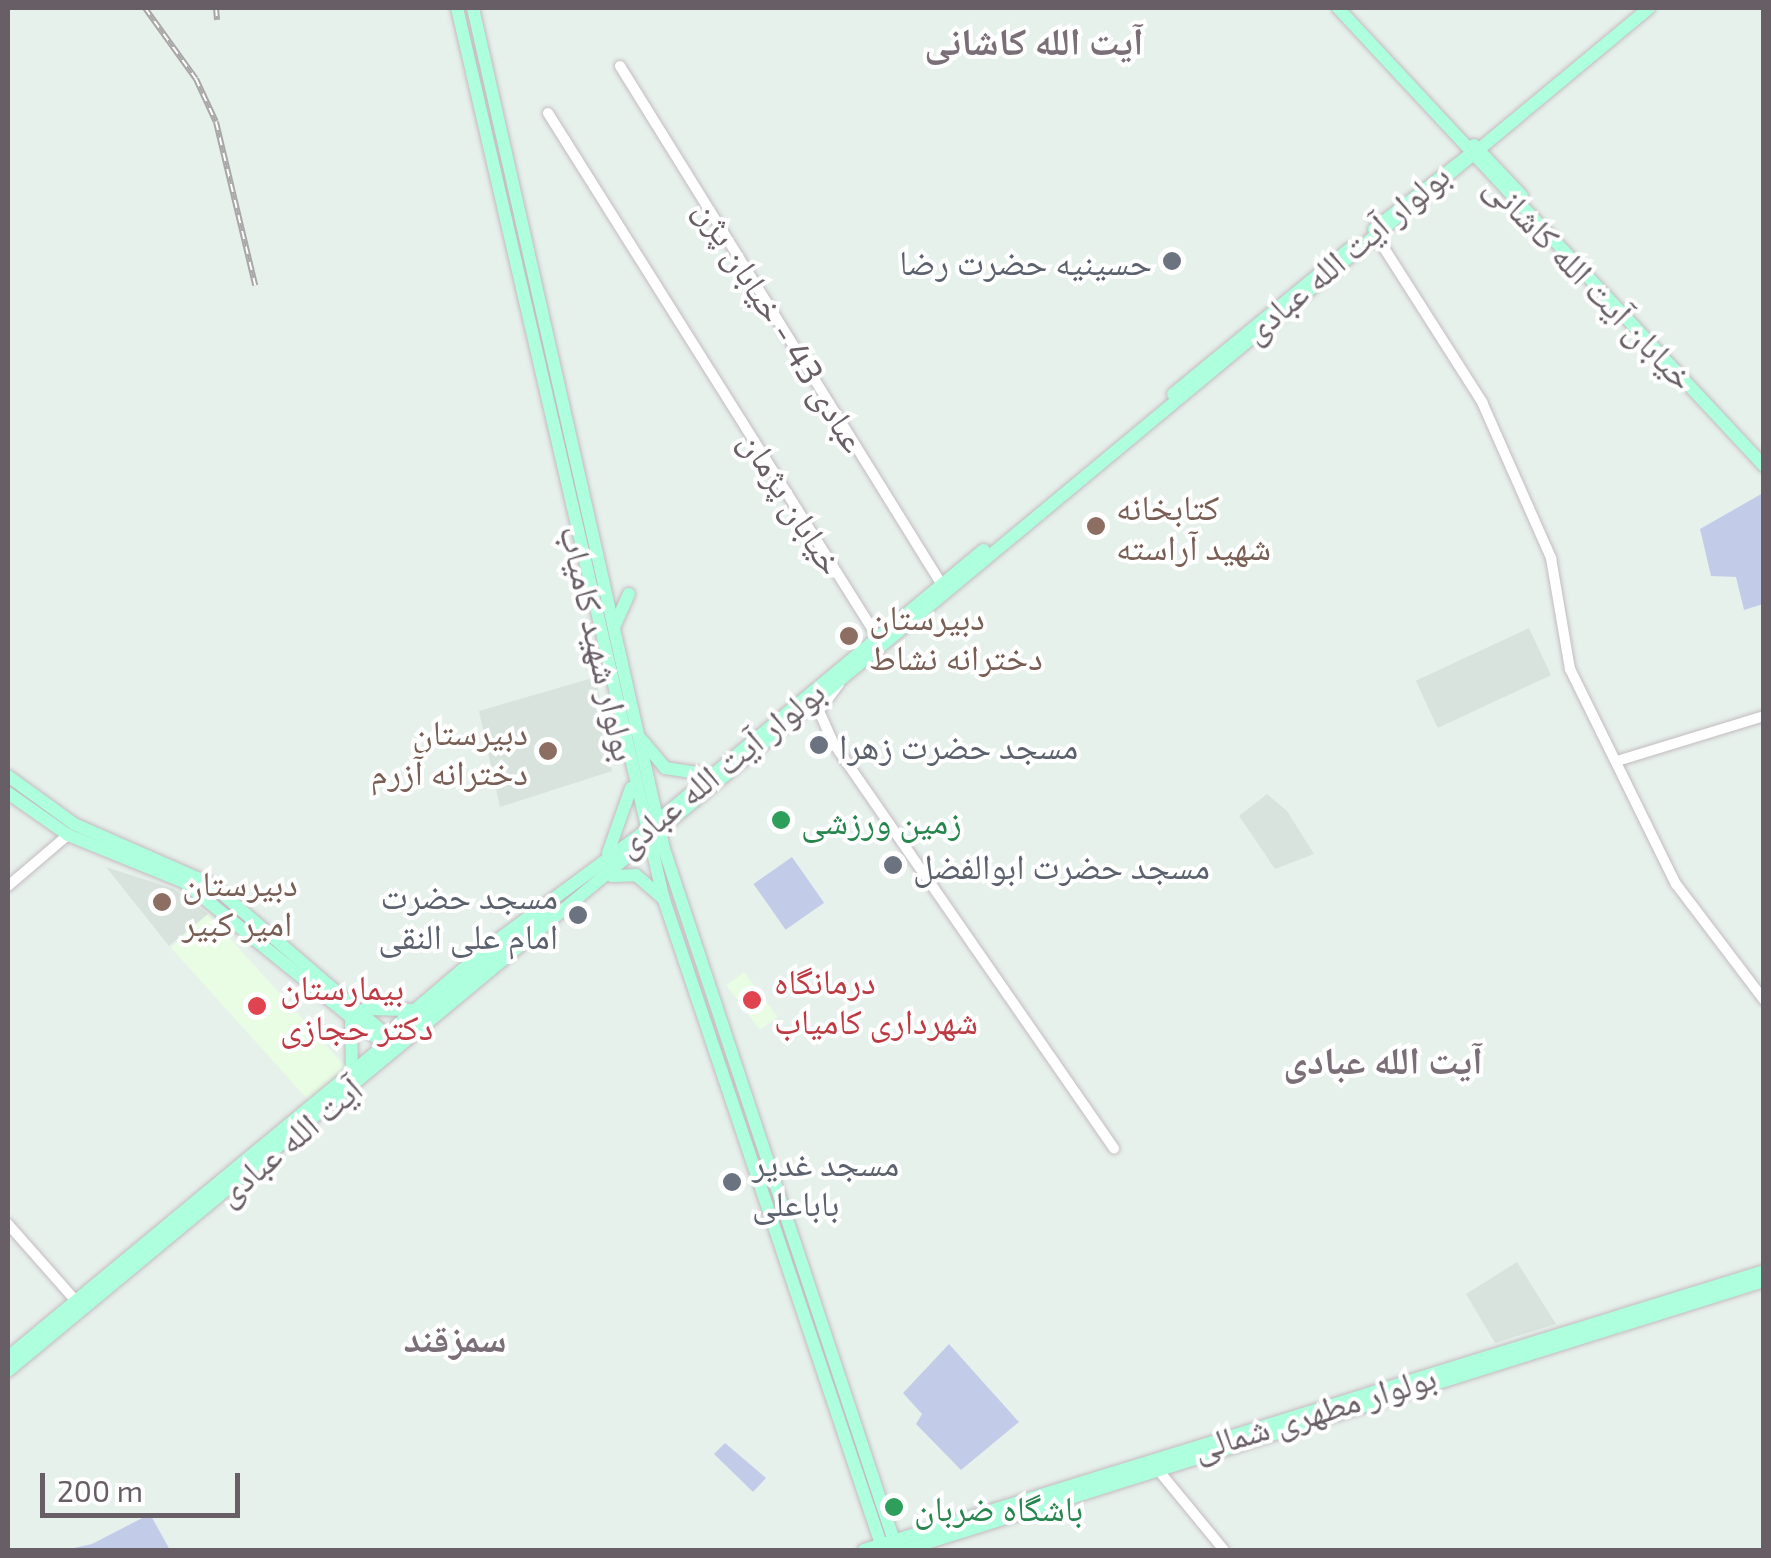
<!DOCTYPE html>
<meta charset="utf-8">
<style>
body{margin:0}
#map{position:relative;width:1771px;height:1558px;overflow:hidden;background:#e7f1ec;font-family:"Exo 2","Noto Naskh Arabic",sans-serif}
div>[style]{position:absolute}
.education>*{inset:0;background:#d8e3dd;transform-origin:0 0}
.medical>*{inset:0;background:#e8fde4;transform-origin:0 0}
.green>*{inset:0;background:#c2cce9;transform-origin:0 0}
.roads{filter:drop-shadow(0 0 2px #c3bbc0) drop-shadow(0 0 2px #c3bbc0)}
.minor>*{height:10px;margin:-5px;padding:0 5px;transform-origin:5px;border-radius:5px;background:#fff}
.major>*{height:12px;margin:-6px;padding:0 6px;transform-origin:6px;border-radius:6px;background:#aeffde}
.rail>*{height:6px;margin-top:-3px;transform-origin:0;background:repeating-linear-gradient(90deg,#fff 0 8px,#a9a6a8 0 16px);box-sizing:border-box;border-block:2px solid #a9a6a8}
.dots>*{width:28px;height:28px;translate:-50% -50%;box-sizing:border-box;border:5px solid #fff;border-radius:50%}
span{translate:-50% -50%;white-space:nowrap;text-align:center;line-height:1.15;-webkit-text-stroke:8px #fff;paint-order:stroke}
.street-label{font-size:35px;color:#685e65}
.worship-label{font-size:35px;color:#5b616d}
.right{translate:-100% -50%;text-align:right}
.left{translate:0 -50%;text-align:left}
.education-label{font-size:35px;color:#785e54}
.leisure-label{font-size:35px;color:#27864d}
.health-label{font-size:35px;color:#be3a42}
.neighbourhood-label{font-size:38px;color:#7a6f77;font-weight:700}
.frame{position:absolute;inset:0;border:10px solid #685e65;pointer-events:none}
.scale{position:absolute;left:40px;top:1473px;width:200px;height:45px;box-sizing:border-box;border:5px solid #685e65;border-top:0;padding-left:12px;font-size:30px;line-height:35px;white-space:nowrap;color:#685e65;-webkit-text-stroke:8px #fff;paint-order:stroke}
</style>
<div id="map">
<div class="education">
<i style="left:1529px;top:628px;width:52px;height:125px;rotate:65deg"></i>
<i style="clip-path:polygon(596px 677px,612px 771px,500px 807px,479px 711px)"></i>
<i style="clip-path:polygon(1267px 794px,1287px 811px,1314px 854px,1275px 869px,1239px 816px)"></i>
<i style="clip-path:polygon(106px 867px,174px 889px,208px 914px,169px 946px)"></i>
<i style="clip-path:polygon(1517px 1262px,1556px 1324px,1495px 1343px,1466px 1294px)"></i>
</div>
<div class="medical">
<i style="left:208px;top:914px;width:206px;height:50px;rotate:48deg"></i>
<i style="left:744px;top:972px;width:56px;height:22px;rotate:53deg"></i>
</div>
<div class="green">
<i style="clip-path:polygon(1763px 493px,1763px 604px,1744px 610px,1736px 577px,1711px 576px,1700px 529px)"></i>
<i style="left:792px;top:857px;width:56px;height:47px;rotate:55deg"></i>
<i style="clip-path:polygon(949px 1344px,1019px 1422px,961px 1470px,916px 1424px,922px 1414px,903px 1393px)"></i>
<i style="clip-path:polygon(725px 1443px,766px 1478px,753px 1492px,714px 1454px)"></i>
<i style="clip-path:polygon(150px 1514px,170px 1550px,65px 1550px,92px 1544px)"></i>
</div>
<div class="roads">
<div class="minor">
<i style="left:620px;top:66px;width:611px;rotate:58.18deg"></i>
<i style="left:548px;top:113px;width:620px;rotate:57.85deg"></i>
<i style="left:1377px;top:237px;width:196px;rotate:57.5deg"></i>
<i style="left:1482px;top:402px;width:171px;rotate:66.1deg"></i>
<i style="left:1551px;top:558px;width:113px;rotate:80.3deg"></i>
<i style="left:1570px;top:669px;width:240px;rotate:63.8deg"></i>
<i style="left:1676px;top:884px;width:146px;rotate:52.8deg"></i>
<i style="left:839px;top:684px;width:34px;rotate:127deg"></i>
<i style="left:819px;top:711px;width:36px;rotate:66deg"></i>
<i style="left:834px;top:744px;width:492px;rotate:55.3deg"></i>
<i style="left:1617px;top:761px;width:154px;rotate:-17deg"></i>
<i style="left:8px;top:886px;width:79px;rotate:-40.4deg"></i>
<i style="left:8px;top:1224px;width:103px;rotate:48.6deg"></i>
<i style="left:1159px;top:1471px;width:102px;rotate:50.6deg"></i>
</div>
<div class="major">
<i style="left:457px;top:8px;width:916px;rotate:76.94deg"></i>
<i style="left:664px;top:900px;width:686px;rotate:71.38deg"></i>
<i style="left:473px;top:8px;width:862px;rotate:77.2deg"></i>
<i style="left:664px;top:849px;width:739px;rotate:71.61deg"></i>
<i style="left:1338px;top:8px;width:625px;rotate:47.07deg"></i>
<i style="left:1474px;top:145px;width:70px;rotate:46.7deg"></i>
<i style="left:1374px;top:229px;width:130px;rotate:-37.8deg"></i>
<i style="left:1173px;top:394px;width:230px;rotate:-39.4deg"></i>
<i style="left:615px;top:625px;width:34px;rotate:-66deg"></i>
<i style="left:641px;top:739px;width:38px;rotate:50deg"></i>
<i style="left:665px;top:768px;width:47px;rotate:8.7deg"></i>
<i style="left:8px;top:776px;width:82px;rotate:36deg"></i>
<i style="left:74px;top:824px;width:150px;rotate:23.7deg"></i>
<i style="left:211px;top:884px;width:244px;rotate:40.7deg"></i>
<i style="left:8px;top:793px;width:73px;rotate:35deg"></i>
<i style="left:68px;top:835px;width:125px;rotate:22.1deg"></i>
<i style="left:184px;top:882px;width:262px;rotate:39deg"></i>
<i style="left:608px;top:853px;width:69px;rotate:-70.5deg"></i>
<i style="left:612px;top:876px;width:24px;rotate:-2deg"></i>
<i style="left:636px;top:875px;width:35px;rotate:41deg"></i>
<i style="left:365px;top:1009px;width:49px;rotate:1.2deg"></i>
<i style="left:351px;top:1015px;width:59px;rotate:89deg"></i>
<i style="left:395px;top:1037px;width:12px;rotate:-81deg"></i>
<i style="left:397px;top:1025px;width:128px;rotate:-40.3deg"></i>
<i style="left:495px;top:942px;width:187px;rotate:-36.5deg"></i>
<i style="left:645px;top:831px;width:440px;rotate:-39.7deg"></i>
<i style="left:8px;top:1357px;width:704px;rotate:-39.64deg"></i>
<i style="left:8px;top:1371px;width:2133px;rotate:-39.71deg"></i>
<i style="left:864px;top:1550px;width:942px;rotate:-17.22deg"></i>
<i style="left:904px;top:1550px;width:901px;rotate:-17.37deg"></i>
</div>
</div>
<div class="rail">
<i style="left:145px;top:8px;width:87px;rotate:54.3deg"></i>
<i style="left:196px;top:79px;width:47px;rotate:65.1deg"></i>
<i style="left:216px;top:122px;width:168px;rotate:76.5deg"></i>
<i style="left:216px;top:8px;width:12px;rotate:85deg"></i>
</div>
<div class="dots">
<i style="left:1172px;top:261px;background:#6b7280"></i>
<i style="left:1096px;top:526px;background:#8d6e63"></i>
<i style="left:849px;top:636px;background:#8d6e63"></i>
<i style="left:819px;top:745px;background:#6b7280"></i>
<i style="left:548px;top:751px;background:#8d6e63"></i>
<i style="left:781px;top:820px;background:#2e9e5b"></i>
<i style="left:893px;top:865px;background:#6b7280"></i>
<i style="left:162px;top:902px;background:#8d6e63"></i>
<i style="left:578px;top:915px;background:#6b7280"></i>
<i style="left:752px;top:1000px;background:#e0444e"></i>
<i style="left:257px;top:1006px;background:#e0444e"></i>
<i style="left:732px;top:1182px;background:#6b7280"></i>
<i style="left:894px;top:1507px;background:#2e9e5b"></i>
</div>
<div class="street-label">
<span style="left:1345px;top:252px;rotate:-40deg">بولوار آیت الله عبادی</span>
<span style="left:1591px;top:281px;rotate:46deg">خیابان آیت الله کاشانی</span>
<span style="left:782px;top:325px;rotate:58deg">عبادی 43 - خیابان پژن</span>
<span style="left:793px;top:502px;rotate:58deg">خیابان پژمان</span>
<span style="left:600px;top:643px;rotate:77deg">بولوار شهید کامیاب</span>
<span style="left:719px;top:767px;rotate:-39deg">بولوار آیت الله عبادی</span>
<span style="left:288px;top:1140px;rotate:-40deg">آیت الله عبادی</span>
<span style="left:1314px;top:1411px;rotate:-17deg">بولوار مطهری شمالی</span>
</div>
<div class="worship-label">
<span class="right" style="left:1152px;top:261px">حسینیه حضرت رضا</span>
<span class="left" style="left:839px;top:745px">مسجد حضرت زهرا</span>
<span class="left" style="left:913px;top:865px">مسجد حضرت ابوالفضل</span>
<span class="right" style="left:558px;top:915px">مسجد حضرت<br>امام علی النقی</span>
<span class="left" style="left:752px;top:1182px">مسجد غدیر<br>باباعلی</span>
</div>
<div class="education-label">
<span class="left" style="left:1116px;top:526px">کتابخانه<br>شهید آراسته</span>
<span class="left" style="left:869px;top:636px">دبیرستان<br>دخترانه نشاط</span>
<span class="right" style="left:528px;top:751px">دبیرستان<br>دخترانه آزرم</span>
<span class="left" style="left:182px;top:902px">دبیرستان<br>امیر کبیر</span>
</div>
<div class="leisure-label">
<span class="left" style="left:801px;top:820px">زمین ورزشی</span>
<span class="left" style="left:914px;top:1507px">باشگاه ضربان</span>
</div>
<div class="health-label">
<span class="left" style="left:774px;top:1000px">درمانگاه<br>شهرداری کامیاب</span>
<span class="left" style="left:280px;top:1006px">بیمارستان<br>دکتر حجازی</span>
</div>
<div class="neighbourhood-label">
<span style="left:1034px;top:41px">آیت الله کاشانی</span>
<span style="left:1383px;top:1060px">آیت الله عبادی</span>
<span style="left:455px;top:1338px">سمزقند</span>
</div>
<div class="frame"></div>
<div class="scale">200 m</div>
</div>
